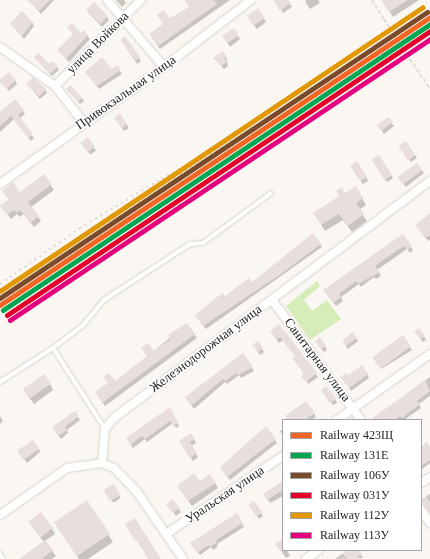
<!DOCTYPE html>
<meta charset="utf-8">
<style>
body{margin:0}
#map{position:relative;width:430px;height:559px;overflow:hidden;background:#faf6f1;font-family:"Times New Roman",serif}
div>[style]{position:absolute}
.green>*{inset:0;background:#d6ecb9}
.shadow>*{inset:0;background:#0003;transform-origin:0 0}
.building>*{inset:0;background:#e8dede;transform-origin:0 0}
.path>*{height:1.5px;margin-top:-0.75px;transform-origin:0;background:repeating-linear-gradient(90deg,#dedddc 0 4px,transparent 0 6px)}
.roads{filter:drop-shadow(0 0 1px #d7d4cf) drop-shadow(0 0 1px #d7d4cf)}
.service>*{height:4px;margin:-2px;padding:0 2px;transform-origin:2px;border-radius:2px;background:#fefefd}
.minor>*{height:8px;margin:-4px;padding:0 4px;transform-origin:4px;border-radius:4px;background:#fefefd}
.rail>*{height:2px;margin-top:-1px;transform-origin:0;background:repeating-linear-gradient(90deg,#d9d8d7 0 2px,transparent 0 6px)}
.path-bridge>*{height:1.5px;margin-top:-0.75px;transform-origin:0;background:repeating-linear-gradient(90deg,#dedddc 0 4px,transparent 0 6px)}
.rail-1>*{height:5px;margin:-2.5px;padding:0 2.5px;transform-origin:2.5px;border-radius:2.5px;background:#f26522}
.rail-2>*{height:5px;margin:-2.5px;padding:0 2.5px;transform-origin:2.5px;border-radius:2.5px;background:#00a651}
.rail-3>*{height:5px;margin:-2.5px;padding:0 2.5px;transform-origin:2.5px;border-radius:2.5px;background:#7a4b2a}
.rail-4>*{height:5px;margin:-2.5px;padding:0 2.5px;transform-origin:2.5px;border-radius:2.5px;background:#e4002b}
.rail-5>*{height:5px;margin:-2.5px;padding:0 2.5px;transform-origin:2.5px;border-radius:2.5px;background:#e29803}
.rail-6>*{height:5px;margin:-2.5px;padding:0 2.5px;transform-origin:2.5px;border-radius:2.5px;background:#e5007d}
span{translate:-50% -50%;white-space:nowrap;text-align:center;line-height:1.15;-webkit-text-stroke:3.5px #fff;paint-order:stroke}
.street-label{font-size:13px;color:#221e1a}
.legend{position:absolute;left:282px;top:419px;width:140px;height:132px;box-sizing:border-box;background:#fff;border:1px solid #a7a5a3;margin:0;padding:5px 7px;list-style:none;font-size:12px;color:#221e1a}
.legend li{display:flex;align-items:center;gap:8px;height:20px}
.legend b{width:20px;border:1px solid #a7a5a3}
</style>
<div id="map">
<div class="green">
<i style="clip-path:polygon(317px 281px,320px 286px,304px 300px,312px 311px,327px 300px,341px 319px,310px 340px,286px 306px)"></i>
</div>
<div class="shadow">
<i style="clip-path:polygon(34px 0,54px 0,41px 14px,31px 3px)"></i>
<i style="clip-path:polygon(116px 0,124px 0,126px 3px,122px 7px)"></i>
<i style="clip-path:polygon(185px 0,230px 0,160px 49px,152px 37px,169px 19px,190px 7px)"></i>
<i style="clip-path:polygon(276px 0,287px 0,292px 7px,283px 13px)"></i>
<i style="clip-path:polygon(307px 0,318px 0,320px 3px,310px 9px,305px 1px)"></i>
<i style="clip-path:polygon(382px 0,419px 0,393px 17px)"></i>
<i style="clip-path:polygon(258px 9px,266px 22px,257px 29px,250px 20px)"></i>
<i style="clip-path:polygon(87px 11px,107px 17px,109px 20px,102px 27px)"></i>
<i style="clip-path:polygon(32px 22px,34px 26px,24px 39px,11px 24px)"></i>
<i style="clip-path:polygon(84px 32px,90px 39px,69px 62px,58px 50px)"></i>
<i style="clip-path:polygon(238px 36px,240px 39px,230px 47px,226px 40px)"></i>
<i style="clip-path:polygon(123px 43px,139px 58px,141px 61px,137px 64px)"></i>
<i style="clip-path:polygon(226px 57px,228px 66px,224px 69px,215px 58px)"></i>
<i style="clip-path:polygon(38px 61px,57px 67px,59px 70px,52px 76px)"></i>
<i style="clip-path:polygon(117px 67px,122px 74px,99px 89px,86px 72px,112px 71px)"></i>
<i style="clip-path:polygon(15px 80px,17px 84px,9px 91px,1px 81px)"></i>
<i style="clip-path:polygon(27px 84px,45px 89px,47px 93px,40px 99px)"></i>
<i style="clip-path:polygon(70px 92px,82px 98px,84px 101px,80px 104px)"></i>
<i style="clip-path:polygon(15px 101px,25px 114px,20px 118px,34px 138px,31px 141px,14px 119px,0 132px,0 113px)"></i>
<i style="clip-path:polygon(120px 115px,129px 128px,124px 131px,117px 121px)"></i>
<i style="clip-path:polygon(388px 118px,394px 126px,384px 134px,381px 129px)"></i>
<i style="left:88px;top:138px;width:15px;height:7px;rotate:58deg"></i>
<i style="clip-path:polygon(402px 150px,415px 155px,417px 158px,411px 162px)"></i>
<i style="clip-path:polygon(375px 164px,391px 175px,393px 178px,387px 182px)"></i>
<i style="clip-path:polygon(353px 170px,366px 177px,368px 181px,363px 184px)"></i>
<i style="clip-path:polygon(422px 170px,424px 173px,406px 187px,401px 181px)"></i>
<i style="clip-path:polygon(44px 175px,54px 190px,31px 207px,41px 221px,34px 227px,24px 214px,19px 217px,17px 214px,11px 219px,1px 206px,9px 200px,3px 191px,20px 193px)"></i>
<i style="clip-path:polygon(356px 187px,366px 205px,359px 210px,367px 221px,352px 232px,343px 220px,325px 231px,314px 213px)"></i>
<i style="clip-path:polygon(430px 214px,430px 240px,428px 241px,418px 228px)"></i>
<i style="clip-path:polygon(403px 235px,413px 250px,410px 253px,407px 249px,377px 270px,381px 276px,376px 279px,374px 277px,361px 287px,359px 284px,341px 297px,343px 301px,336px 306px,326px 293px)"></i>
<i style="clip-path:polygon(320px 244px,322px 247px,206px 329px,198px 319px,224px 298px)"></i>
<i style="clip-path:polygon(187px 324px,197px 338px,105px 406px,98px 396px)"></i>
<i style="clip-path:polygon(279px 326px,318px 377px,308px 384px,296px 357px,283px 340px,279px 343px,273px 335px)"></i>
<i style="clip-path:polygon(419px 329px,426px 340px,423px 342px,417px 335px)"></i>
<i style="clip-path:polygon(356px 338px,358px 341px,348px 349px,345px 344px)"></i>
<i style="clip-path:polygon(258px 342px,264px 352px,260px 355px,256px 349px)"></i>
<i style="clip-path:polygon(318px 345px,325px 346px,327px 350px,324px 352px)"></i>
<i style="clip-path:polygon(410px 347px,412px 350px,381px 369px,375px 360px)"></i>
<i style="clip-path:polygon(242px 355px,254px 371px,241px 378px,239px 375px,227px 384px,225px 382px,194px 409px,188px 401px)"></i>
<i style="clip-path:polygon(367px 374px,369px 378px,351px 391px,344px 380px,348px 377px)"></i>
<i style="clip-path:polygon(430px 377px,430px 396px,419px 404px,421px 408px,404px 420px,371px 420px)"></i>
<i style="clip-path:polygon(50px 384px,53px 390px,34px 404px,28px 396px)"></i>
<i style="clip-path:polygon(324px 394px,335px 399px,337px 403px,333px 405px)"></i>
<i style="clip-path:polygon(170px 408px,179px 426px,176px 428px,173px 423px,147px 442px,145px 439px,133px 448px,129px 442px)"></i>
<i style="clip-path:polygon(75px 413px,80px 420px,67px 430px,68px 433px,61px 439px,55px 431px)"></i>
<i style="clip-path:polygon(314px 413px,316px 417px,311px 420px,288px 420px)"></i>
<i style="clip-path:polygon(0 416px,3px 421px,0 424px)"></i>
<i style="clip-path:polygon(283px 429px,283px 436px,280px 431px)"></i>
<i style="clip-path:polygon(191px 434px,196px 443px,191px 446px,198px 457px,193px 461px,180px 441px)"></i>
<i style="clip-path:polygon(275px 440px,277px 443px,230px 480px,223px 471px)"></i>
<i style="clip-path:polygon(430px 446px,430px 463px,421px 470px,421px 454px)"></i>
<i style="clip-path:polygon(39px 449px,40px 452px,27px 463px,21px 455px)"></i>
<i style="clip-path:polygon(199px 482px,215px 483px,218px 488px,192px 506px,181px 491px)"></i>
<i style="clip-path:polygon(283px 482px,283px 496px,270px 503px,265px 495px)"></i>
<i style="left:113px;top:486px;width:14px;height:9px;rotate:56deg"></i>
<i style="clip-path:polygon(430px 494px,430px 513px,421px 500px)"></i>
<i style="clip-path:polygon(173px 500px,181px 512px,176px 516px,170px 507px)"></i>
<i style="clip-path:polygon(87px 502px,113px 542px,88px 559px,79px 559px,60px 530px)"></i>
<i style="clip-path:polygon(254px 503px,263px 516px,259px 519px,250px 505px)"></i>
<i style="clip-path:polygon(236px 514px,244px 527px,217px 544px,218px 546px,213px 550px,211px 547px,200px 555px,192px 543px)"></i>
<i style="clip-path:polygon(126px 524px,160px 559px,149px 559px)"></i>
<i style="clip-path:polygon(33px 528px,52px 528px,55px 534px,45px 541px,56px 556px,52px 559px,21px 559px,44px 542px)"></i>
<i style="clip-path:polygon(277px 544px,283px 544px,283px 550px,287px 550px,290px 556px,286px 558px)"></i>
<i style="clip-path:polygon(348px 550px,358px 550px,363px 558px,335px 559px)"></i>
</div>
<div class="building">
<i style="clip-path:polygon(27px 0,50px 0,39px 11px)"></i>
<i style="clip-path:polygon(185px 0,214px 0,217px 4px,158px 46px,149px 34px,163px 24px,157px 15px,164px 10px,169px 18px,180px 13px,190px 6px)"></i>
<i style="clip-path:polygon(273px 0,288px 0,291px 3px,280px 11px)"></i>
<i style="clip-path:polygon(381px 0,408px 0,389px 12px)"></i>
<i style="left:94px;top:2px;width:20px;height:11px;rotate:45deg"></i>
<i style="left:258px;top:8px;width:12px;height:14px;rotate:55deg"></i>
<i style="clip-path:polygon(22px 11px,33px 22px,22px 36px,10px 24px)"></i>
<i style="clip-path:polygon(72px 23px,81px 33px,84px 30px,88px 35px,66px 59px,57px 50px,73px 34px,67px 27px)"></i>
<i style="left:234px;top:28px;width:9px;height:14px;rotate:58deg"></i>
<i style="left:125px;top:36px;width:26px;height:6px;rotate:54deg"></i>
<i style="clip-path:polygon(223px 51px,227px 57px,224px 59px,227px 62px,221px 66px,213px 58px)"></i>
<i style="clip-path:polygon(39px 53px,49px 64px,53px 61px,58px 66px,50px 74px,34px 57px)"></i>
<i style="clip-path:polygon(102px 57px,112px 69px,117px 65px,121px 70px,97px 86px,85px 72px)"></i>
<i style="left:9px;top:72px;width:11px;height:13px;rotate:49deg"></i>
<i style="left:33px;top:77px;width:18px;height:10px;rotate:43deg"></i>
<i style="clip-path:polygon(71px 85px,82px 98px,78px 102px,66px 89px)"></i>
<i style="clip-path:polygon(15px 99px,24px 110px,18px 115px,33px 134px,28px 138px,11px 116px,0 126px,0 112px)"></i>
<i style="clip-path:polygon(120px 113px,127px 124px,122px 128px,114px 118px)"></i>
<i style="clip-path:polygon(389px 117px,393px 122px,381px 131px,377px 125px)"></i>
<i style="left:88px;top:137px;width:12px;height:9px;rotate:55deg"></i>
<i style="left:406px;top:141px;width:17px;height:9px;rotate:57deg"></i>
<i style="left:379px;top:155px;width:24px;height:9px;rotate:57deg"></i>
<i style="clip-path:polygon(357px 161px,367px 177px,361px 181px,350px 166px)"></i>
<i style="left:417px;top:163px;width:9px;height:24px;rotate:54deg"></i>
<i style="clip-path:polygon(44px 174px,52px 184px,28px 202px,39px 216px,30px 223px,20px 210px,16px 213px,14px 210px,7px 215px,0 206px,9px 199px,2px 191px,13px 182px,20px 192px)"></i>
<i style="clip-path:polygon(356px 186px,363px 198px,356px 203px,364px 214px,348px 226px,339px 214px,321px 225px,313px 213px,339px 196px,336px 191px,342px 187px,345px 193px)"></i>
<i style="clip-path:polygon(430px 213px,430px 235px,425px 238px,415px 225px)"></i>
<i style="clip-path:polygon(313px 233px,321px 244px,278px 276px,203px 326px,195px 315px,222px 293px,225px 296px,249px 278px,252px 282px)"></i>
<i style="clip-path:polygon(403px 234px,412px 246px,407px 250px,404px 246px,396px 251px,375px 266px,380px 272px,358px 284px,356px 281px,339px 294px,341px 297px,333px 303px,323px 290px)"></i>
<i style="clip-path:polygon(187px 323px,195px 334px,102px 403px,95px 392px,108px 383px,103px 377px,109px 373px,115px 381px,147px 356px,141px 348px,148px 343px,154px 351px,171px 339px,168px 335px)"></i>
<i style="clip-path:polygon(279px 324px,317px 373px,306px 382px,301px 376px,304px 374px,292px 358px,295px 357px,280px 337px,277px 340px,270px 331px)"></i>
<i style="left:419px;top:328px;width:10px;height:6px;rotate:53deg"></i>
<i style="clip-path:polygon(353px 332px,357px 338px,346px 346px,342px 341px)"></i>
<i style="left:403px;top:335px;width:14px;height:38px;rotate:54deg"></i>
<i style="clip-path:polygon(320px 337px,326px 346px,321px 349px,315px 341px)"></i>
<i style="clip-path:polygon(258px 341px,263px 348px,258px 352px,252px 345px)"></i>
<i style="clip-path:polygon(243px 353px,253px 367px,238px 375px,236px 373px,225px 381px,223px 379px,191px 406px,185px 397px)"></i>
<i style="clip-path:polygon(362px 365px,368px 374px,349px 388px,340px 377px,346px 373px,348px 375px)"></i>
<i style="left:44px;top:374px;width:12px;height:26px;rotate:55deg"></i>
<i style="clip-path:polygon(425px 380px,430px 391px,417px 401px,420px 404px,402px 418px,400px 416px,395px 420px,370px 420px)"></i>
<i style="clip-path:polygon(326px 386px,336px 399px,330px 403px,321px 390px)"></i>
<i style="clip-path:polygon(306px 401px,315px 413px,305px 420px,288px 420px,285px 416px)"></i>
<i style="clip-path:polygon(170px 407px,178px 423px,173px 426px,170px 421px,145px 439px,142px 436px,130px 445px,126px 438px)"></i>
<i style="clip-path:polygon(75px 411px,79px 416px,65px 427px,67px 430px,59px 436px,52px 427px)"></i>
<i style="clip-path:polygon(266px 426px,276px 439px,227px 477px,220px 467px)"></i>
<i style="clip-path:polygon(191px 433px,195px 439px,190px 442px,197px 453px,190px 458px,179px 441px)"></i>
<i style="left:33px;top:440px;width:11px;height:19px;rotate:56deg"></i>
<i style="clip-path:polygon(427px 442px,430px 447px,430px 460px,421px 466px,421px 447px)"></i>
<i style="clip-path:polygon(194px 473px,200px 481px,209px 474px,216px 483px,188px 501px,177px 486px)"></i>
<i style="clip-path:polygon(283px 481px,283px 490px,267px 500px,263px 494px)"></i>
<i style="left:114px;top:484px;width:13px;height:12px;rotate:61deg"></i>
<i style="clip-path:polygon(426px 496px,430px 502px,430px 513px,421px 502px)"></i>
<i style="left:173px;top:499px;width:11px;height:9px;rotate:52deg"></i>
<i style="left:87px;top:500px;width:41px;height:40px;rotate:56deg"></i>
<i style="left:254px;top:501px;width:14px;height:7px;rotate:54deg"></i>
<i style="left:41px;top:512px;width:20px;height:16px;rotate:53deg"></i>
<i style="clip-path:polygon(237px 513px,243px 523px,216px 540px,217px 542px,210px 547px,209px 545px,197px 553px,190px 543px)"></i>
<i style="clip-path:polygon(135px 518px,149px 540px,161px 559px,148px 559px,137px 540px,135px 541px,125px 524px)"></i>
<i style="clip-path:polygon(283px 539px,283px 555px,275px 544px)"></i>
<i style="clip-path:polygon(45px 540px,53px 550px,42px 559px,19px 559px)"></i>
<i style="clip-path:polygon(348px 550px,359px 550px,362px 554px,355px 559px,347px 559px,343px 554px)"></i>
</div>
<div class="path">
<i style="left:372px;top:0;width:22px;rotate:58deg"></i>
<i style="left:376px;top:58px;width:53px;rotate:-33.4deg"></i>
</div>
<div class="roads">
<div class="service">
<i style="left:53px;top:348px;width:96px;rotate:57.3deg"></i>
<i style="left:0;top:382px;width:63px;rotate:-32.7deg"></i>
<i style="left:53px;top:348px;width:38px;rotate:-37deg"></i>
<i style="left:83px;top:325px;width:33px;rotate:-50deg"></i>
<i style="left:104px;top:300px;width:103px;rotate:-33.1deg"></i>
<i style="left:190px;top:244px;width:13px;rotate:-4deg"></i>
<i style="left:203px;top:243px;width:84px;rotate:-36.3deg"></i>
<i style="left:0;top:554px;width:6px;rotate:59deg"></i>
</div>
<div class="minor">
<i style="left:107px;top:0;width:88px;rotate:49.6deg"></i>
<i style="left:0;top:47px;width:67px;rotate:35.3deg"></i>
<i style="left:55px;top:86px;width:47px;rotate:51.9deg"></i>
<i style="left:55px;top:86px;width:122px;rotate:-45deg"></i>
<i style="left:0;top:184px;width:201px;rotate:-35.5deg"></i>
<i style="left:164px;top:67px;width:110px;rotate:-37.6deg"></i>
<i style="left:272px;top:300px;width:149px;rotate:53.4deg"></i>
<i style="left:337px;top:420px;width:114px;rotate:-35.4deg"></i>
<i style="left:102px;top:463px;width:34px;rotate:-85deg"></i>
<i style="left:105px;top:429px;width:14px;rotate:-51deg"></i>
<i style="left:114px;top:418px;width:395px;rotate:-36.9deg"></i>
<i style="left:102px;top:463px;width:13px;rotate:23deg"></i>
<i style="left:114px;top:468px;width:33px;rotate:46deg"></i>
<i style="left:137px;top:492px;width:81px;rotate:55.5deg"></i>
<i style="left:421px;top:483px;width:11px;rotate:-34deg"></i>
<i style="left:421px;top:510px;width:16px;rotate:55deg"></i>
<i style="left:0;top:515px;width:82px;rotate:-35deg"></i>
<i style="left:67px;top:468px;width:35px;rotate:-8deg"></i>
<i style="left:166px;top:534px;width:141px;rotate:-33.7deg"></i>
<i style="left:306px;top:559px;width:16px;rotate:-35deg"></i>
</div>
</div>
<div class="rail">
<i style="left:0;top:284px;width:98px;rotate:-35deg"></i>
<i style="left:80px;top:228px;width:109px;rotate:-31.1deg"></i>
<i style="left:0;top:298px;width:212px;rotate:-34.4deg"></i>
<i style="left:175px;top:178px;width:305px;rotate:-33.2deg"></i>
</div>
<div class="path-bridge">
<i style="left:384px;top:19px;width:84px;rotate:56.7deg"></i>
</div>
<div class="rail-1">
<i style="left:0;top:305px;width:518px;rotate:-33.81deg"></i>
</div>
<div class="rail-2">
<i style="left:3px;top:310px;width:514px;rotate:-33.81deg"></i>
</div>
<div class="rail-3">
<i style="left:0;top:298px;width:514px;rotate:-33.81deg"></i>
</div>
<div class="rail-4">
<i style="left:7px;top:315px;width:509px;rotate:-33.88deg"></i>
</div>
<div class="rail-5">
<i style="left:0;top:291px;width:509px;rotate:-33.88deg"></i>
</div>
<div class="rail-6">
<i style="left:10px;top:320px;width:505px;rotate:-33.78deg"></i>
</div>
<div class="street-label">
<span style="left:98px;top:43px;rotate:-45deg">улица Войкова</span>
<span style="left:126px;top:93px;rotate:-35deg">Привокзальная улица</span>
<span style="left:206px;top:349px;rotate:-37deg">Железнодорожная улица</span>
<span style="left:317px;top:360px;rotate:53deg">Санитарная улица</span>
<span style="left:225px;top:495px;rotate:-34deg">Уральская улица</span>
</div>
<ul class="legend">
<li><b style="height:5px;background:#f26522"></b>Railway 423Щ</li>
<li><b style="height:5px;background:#00a651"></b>Railway 131Е</li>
<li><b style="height:5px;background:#7a4b2a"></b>Railway 106У</li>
<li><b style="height:5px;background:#e4002b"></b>Railway 031У</li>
<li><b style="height:5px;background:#e29803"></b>Railway 112У</li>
<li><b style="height:5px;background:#e5007d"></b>Railway 113У</li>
</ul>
</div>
